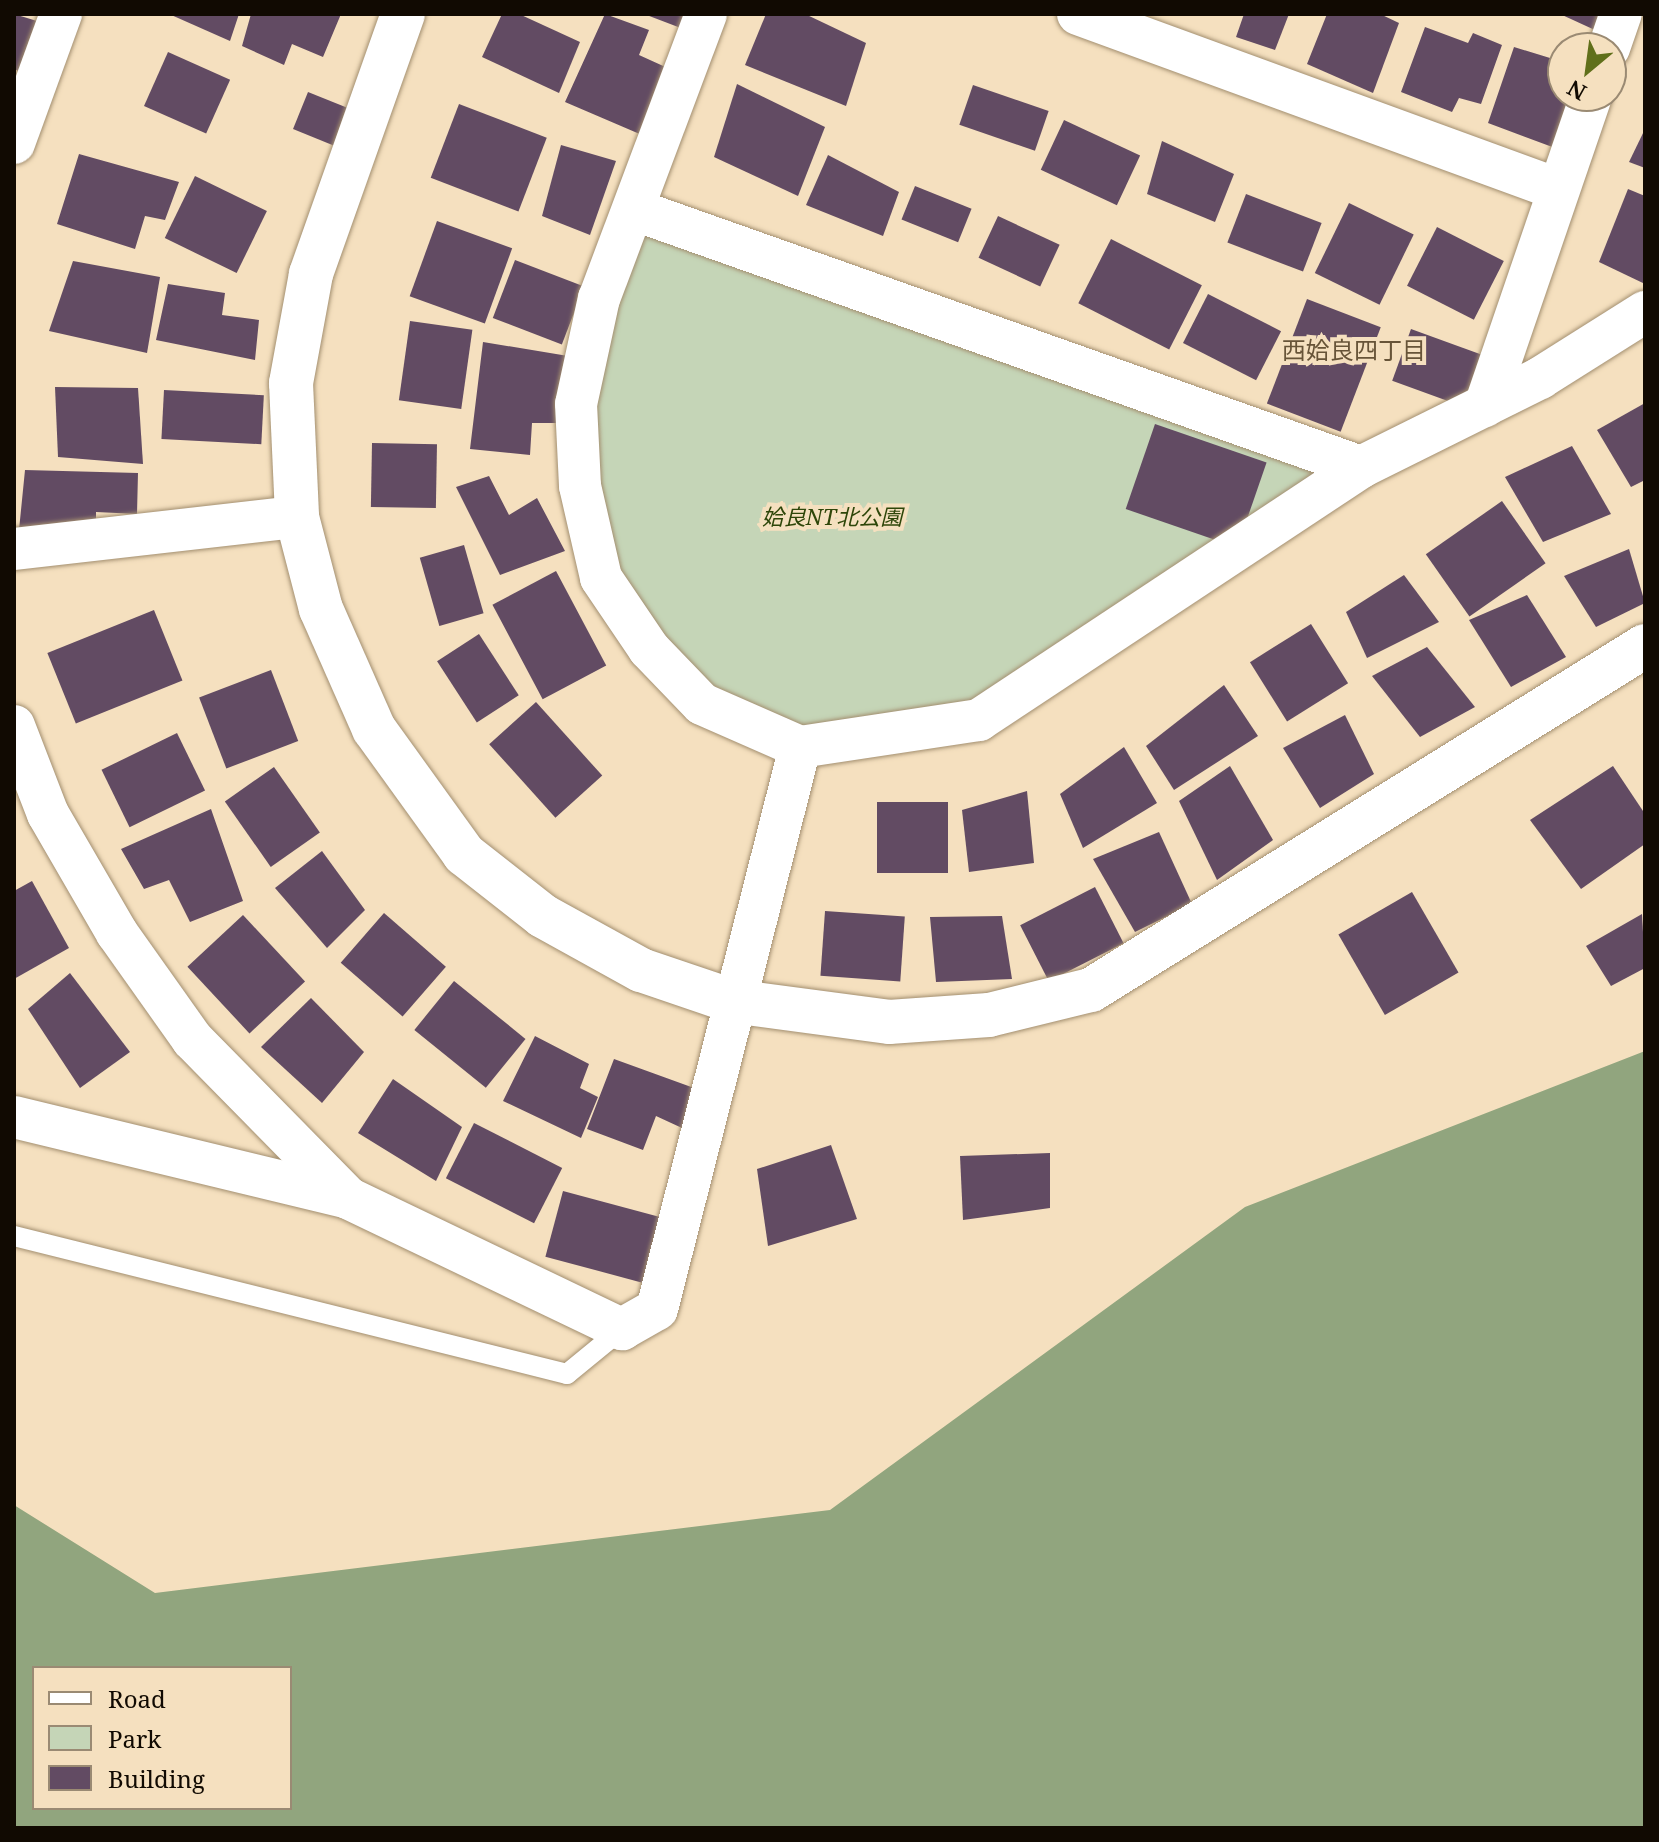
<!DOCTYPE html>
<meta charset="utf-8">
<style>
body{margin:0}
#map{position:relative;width:1659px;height:1842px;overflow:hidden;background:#f5e0bf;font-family:"Noto Serif","Noto Sans JP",serif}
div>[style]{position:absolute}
.green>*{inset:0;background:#c5d5b7}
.forest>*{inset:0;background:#91a57e}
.building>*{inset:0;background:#624b63;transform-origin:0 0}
.roads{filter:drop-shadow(0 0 2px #a38f70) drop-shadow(0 0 2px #a38f70)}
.service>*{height:20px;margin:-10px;padding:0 10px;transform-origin:10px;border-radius:10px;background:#fff}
.minor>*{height:42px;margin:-21px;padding:0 21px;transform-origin:21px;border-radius:21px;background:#fff}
.tertiary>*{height:44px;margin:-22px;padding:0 22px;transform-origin:22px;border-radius:22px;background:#fff}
span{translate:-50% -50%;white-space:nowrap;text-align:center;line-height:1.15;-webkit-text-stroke:8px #f5e0bf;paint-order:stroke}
.park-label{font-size:22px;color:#2e4609;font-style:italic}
.neighbourhood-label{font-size:24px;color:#675438}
.frame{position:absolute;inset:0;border:16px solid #110a02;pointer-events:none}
.legend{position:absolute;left:32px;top:1666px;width:260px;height:144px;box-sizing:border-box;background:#f5e0bf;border:2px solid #9a8a73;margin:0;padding:10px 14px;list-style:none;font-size:24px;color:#110a02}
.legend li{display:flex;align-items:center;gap:16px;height:40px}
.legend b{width:40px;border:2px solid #9a8a73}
.north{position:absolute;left:1547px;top:32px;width:80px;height:80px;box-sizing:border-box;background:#f5e0bf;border:2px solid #9a8a73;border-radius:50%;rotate:209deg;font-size:22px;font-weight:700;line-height:32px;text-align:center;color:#110a02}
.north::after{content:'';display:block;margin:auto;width:28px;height:36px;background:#606f1a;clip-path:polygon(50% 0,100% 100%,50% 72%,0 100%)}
</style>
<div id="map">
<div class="green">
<i style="clip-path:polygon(638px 211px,1361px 467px,979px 720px,800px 747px,649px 649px,580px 486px)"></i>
</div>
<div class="forest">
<i style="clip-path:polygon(evenodd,1645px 1051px,1645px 1828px,14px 1828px,14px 1505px,155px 1593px,830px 1510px,1245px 1207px,1645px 1051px,34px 1668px,290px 1668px,290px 1808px,34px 1808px,34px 1668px)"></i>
</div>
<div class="building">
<i style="clip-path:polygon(14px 14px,76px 33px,56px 87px,14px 69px)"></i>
<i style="clip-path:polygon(169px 14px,239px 14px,230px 41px)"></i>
<i style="clip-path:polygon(251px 14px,341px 14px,323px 57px,292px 44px,284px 65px,242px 46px)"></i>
<i style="clip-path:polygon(502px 14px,519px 14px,580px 42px,559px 93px,482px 57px)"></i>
<i style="clip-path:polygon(605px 14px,649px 30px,639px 55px,672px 70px,649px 138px,565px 102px)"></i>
<i style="clip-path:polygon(644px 14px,692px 14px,686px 30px)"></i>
<i style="clip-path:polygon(766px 14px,805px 14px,866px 43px,846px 106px,745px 65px)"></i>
<i style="clip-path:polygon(1244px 14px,1289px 14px,1275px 50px,1236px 37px)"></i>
<i style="clip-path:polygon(1327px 14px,1380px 14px,1399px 23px,1373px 93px,1307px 64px)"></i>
<i style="clip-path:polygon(1560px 14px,1604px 14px,1597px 31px)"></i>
<i style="clip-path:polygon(1425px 27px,1468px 43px,1473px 33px,1502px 45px,1481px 104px,1459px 98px,1452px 112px,1401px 92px)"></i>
<i style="clip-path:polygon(1514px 47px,1563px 62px,1563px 96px,1575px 96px,1555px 148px,1488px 123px)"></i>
<i style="left:168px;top:52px;width:68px;height:59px;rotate:24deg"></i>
<i style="clip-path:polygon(737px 84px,825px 127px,798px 196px,714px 157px)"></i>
<i style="left:973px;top:85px;width:80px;height:42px;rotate:19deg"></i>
<i style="left:308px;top:92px;width:51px;height:40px;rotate:22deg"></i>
<i style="left:459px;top:104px;width:94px;height:79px;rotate:21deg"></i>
<i style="left:1064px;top:120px;width:84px;height:55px;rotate:25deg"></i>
<i style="clip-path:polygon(1645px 129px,1645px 168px,1629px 162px)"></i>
<i style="clip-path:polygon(1162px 141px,1234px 174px,1215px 222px,1147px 194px)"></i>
<i style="clip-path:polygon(561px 145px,616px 161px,590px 235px,542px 216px)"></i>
<i style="clip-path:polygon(79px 154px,179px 182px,165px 220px,145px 216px,135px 249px,57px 224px)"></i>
<i style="clip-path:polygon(828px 155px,899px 192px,883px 236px,806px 205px)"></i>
<i style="left:195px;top:176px;width:80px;height:69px;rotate:26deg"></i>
<i style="left:915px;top:186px;width:61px;height:36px;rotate:22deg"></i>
<i style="clip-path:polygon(1628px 189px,1645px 196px,1645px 284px,1599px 262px)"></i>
<i style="left:1246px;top:194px;width:81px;height:52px;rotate:21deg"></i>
<i style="left:1349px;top:203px;width:72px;height:78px;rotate:26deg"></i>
<i style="left:998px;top:216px;width:68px;height:46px;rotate:25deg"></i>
<i style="left:437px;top:221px;width:80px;height:80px;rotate:20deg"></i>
<i style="left:1437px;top:227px;width:75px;height:66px;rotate:27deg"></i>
<i style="left:1111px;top:239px;width:102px;height:72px;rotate:27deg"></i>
<i style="left:515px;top:260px;width:74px;height:62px;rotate:21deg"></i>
<i style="clip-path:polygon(73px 261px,160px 277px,147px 353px,49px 331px)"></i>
<i style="clip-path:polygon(168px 284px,225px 293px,222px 315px,259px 320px,255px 360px,156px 340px)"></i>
<i style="left:1208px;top:294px;width:82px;height:55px;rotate:27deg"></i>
<i style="left:1307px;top:299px;width:79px;height:112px;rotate:21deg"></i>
<i style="left:410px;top:321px;width:63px;height:80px;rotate:8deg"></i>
<i style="left:1411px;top:329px;width:82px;height:55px;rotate:20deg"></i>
<i style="clip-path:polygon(483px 342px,568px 356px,559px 423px,532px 423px,530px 455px,470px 449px)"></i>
<i style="clip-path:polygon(55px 387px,138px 388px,143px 464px,58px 457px)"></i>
<i style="left:164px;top:390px;width:100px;height:49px;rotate:3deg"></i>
<i style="clip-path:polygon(1645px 403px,1645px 480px,1631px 487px,1597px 430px)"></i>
<i style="left:1155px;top:424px;width:118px;height:90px;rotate:19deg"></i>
<i style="left:372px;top:443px;width:65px;height:64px;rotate:1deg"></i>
<i style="clip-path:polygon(1572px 446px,1611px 514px,1543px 542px,1505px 477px)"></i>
<i style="clip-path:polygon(25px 470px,138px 473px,137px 514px,96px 512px,96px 528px,19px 530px)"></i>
<i style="clip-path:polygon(489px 476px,509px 515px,537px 498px,565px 551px,500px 575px,456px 487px)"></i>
<i style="left:1502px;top:501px;width:76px;height:93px;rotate:55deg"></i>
<i style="left:464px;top:545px;width:71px;height:46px;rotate:74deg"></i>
<i style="clip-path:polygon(1629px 549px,1645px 603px,1596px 627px,1564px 576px)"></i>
<i style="left:556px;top:571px;width:107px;height:72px;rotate:62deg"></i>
<i style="clip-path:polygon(1404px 575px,1439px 622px,1367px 658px,1346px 612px)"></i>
<i style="clip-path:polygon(1527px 595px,1566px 657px,1511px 687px,1469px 620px)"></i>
<i style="left:154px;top:610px;width:76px;height:115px;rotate:68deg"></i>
<i style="left:1311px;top:624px;width:70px;height:72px;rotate:58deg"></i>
<i style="left:479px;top:634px;width:73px;height:50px;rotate:57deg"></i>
<i style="clip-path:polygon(1427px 647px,1475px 707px,1420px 737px,1372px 676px)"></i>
<i style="left:271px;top:670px;width:76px;height:77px;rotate:69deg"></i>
<i style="clip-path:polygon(1224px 685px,1258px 736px,1174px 790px,1146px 746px)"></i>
<i style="left:536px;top:702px;width:99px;height:63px;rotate:48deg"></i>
<i style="clip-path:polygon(1345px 715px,1374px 774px,1320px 808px,1283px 748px)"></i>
<i style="left:177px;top:733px;width:64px;height:84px;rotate:64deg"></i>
<i style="clip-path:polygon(1124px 747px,1157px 803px,1083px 848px,1060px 794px)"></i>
<i style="clip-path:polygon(1230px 766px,1273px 840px,1217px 880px,1179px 801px)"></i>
<i style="clip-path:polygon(1613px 766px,1645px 814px,1645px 844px,1581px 889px,1530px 820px)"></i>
<i style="left:274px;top:767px;width:80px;height:60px;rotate:55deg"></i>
<i style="clip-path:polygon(1027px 791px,1034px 863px,969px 872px,962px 810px)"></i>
<i style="left:877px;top:802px;width:71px;height:71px"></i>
<i style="clip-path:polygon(211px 809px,243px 901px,190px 922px,169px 880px,144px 889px,121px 849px)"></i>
<i style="clip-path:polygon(1159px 832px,1192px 904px,1135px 932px,1093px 859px)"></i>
<i style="clip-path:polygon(322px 851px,365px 910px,327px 948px,275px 888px)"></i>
<i style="clip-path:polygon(32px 881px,69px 948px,14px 979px,14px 891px)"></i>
<i style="left:1095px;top:887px;width:63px;height:84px;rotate:63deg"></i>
<i style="left:1412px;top:892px;width:93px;height:85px;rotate:60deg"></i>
<i style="left:825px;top:911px;width:80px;height:65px;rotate:4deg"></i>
<i style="left:384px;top:913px;width:82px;height:66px;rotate:41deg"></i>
<i style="clip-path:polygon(1642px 914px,1645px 968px,1611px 986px,1586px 946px)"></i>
<i style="left:243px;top:915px;width:91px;height:76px;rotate:47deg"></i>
<i style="clip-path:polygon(1002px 916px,1012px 979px,936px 982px,930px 917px)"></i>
<i style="clip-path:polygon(70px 973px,130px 1052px,80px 1088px,28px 1009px)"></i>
<i style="left:454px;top:981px;width:92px;height:63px;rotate:39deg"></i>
<i style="clip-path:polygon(311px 998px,364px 1052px,322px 1103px,261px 1047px)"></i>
<i style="clip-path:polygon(535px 1036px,589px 1064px,580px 1088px,598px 1097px,581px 1138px,503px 1101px)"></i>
<i style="clip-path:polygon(614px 1059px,694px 1088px,682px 1128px,656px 1116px,643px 1150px,587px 1129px)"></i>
<i style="clip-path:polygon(393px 1079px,462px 1127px,436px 1181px,358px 1133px)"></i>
<i style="left:474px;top:1123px;width:99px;height:62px;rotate:27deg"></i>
<i style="clip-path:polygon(831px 1145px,857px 1219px,768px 1246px,757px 1169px)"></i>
<i style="clip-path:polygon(1050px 1153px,1050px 1208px,963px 1220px,960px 1156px)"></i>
<i style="left:563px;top:1191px;width:107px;height:68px;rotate:15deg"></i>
</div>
<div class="roads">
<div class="service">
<i style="left:14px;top:1236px;width:570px;rotate:14.01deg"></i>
<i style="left:567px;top:1374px;width:71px;rotate:-39.3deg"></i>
</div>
<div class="minor">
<i style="left:706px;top:14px;width:303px;rotate:110.6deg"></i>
<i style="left:599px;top:298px;width:108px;rotate:102.2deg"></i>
<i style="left:576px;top:404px;width:82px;rotate:87.2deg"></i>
<i style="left:580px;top:486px;width:94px;rotate:77.1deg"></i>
<i style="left:601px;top:578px;width:86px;rotate:55.9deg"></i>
<i style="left:649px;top:649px;width:76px;rotate:46.1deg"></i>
<i style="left:702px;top:704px;width:107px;rotate:23.7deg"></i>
<i style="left:800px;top:747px;width:181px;rotate:-8.6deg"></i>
<i style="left:979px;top:720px;width:458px;rotate:-33.5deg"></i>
<i style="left:1361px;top:467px;width:200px;rotate:-26.4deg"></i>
<i style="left:1540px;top:378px;width:124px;rotate:-32.2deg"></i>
<i style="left:1078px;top:14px;width:510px;rotate:20.07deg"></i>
<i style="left:1609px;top:48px;width:36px;rotate:-71deg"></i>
<i style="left:14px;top:143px;width:137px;rotate:-70deg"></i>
<i style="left:638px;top:211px;width:767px;rotate:19.5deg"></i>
<i style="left:1485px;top:406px;width:328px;rotate:-71.1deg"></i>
<i style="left:14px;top:549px;width:285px;rotate:-6.5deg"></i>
<i style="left:14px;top:726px;width:94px;rotate:68.9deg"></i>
<i style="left:48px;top:814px;width:138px;rotate:59.9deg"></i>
<i style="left:117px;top:933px;width:130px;rotate:54.7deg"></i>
<i style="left:192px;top:1039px;width:223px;rotate:45.5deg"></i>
<i style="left:14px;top:1117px;width:344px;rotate:13.6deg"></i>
<i style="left:348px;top:1198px;width:304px;rotate:25.6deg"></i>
<i style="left:622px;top:1329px;width:40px;rotate:-29.7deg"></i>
<i style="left:657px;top:1309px;width:580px;rotate:-75.72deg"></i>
</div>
<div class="tertiary">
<i style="left:403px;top:14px;width:276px;rotate:109.5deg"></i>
<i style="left:311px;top:274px;width:111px;rotate:100.4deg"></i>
<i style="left:291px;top:383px;width:134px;rotate:87.4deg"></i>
<i style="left:297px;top:517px;width:95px;rotate:75.4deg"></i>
<i style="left:321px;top:609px;width:131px;rotate:66.2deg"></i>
<i style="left:374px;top:729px;width:154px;rotate:54.2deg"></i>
<i style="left:464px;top:854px;width:100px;rotate:38.1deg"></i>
<i style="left:543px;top:916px;width:112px;rotate:28.9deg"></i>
<i style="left:641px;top:970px;width:96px;rotate:18.8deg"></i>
<i style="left:732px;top:1001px;width:158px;rotate:7.6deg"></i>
<i style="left:889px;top:1022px;width:100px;rotate:-4deg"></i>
<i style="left:989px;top:1015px;width:105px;rotate:-13.8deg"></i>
<i style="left:1091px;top:990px;width:652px;rotate:-31.84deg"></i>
</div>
</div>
<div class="park-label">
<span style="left:832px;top:517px">姶良NT北公園</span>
</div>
<div class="neighbourhood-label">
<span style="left:1354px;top:350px">西姶良四丁目</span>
</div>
<div class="frame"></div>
<ul class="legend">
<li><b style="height:10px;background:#fff"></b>Road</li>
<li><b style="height:22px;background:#c5d5b7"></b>Park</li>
<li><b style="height:22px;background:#624b63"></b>Building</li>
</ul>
<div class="north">N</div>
</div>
